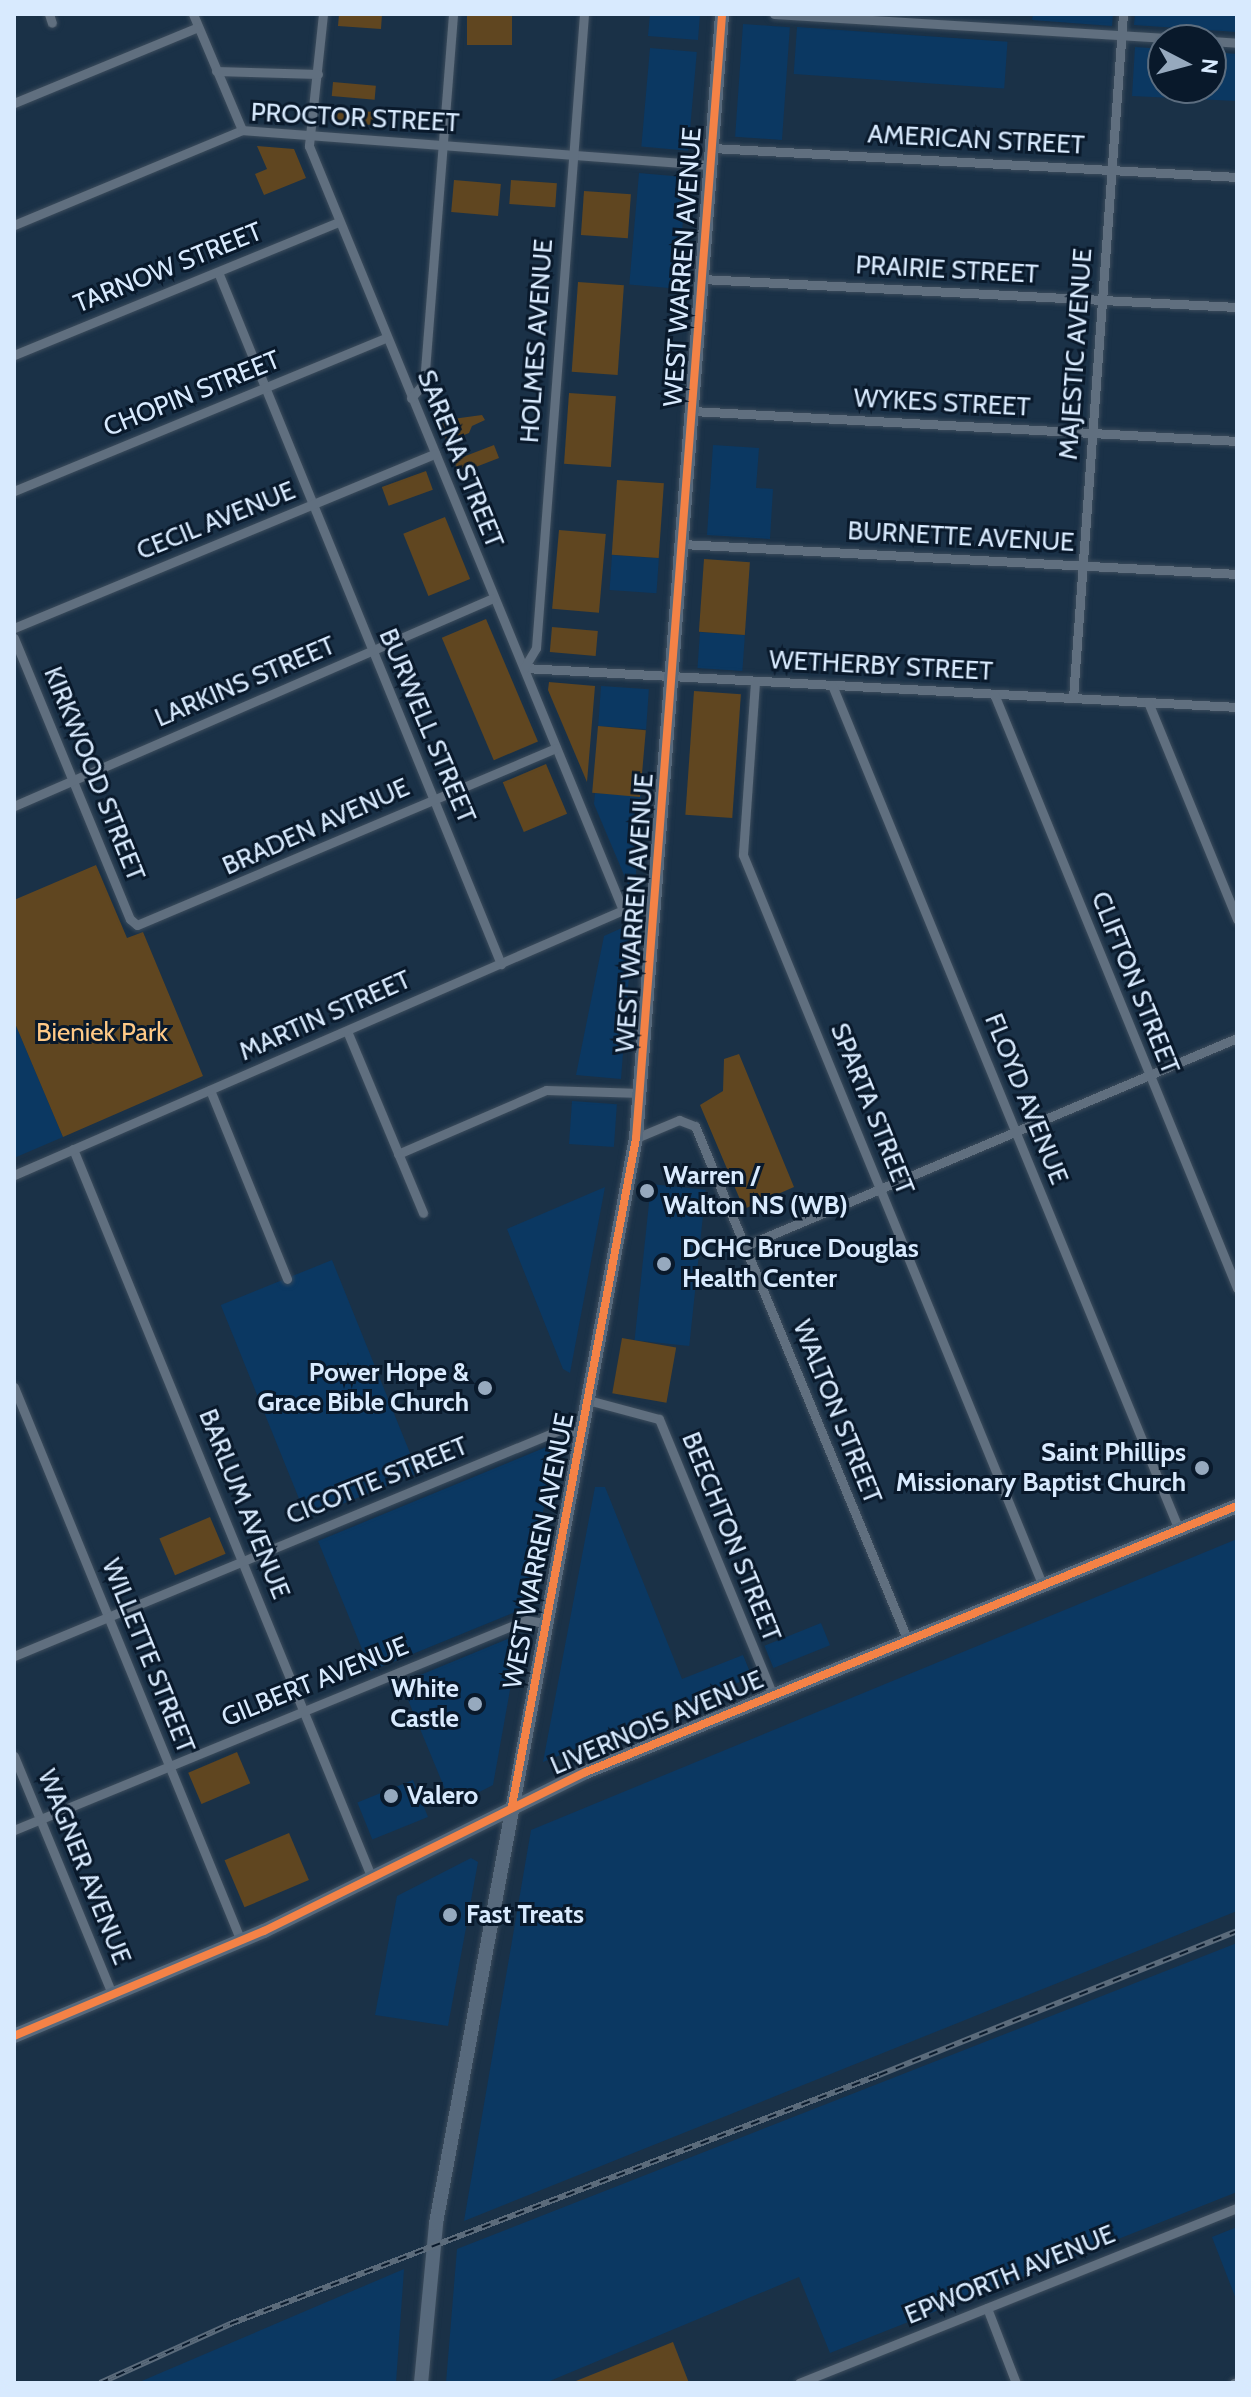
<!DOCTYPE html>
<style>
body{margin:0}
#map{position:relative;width:1251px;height:2397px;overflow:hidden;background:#1a3147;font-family:Cabin,sans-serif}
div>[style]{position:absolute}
.built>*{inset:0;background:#0b3862;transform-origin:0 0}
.green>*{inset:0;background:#604620;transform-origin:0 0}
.roads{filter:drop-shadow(0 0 2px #3c4c5c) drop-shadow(0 0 2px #3c4c5c)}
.minor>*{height:9px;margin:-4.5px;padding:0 4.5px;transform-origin:4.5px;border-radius:4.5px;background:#606f7f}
.primary>*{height:14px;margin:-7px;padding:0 7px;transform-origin:7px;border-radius:7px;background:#57697c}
.rail>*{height:6px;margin-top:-3px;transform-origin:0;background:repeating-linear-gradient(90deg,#09192b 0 9px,#5b6b7b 0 18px);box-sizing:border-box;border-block:2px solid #5b6b7b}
.cycleway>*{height:8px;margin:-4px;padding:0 4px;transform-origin:4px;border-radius:4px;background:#f48246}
.dots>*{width:22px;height:22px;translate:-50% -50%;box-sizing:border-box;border:4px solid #09192b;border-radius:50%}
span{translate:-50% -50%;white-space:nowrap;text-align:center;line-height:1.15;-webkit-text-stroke:6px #09192b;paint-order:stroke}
.street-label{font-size:26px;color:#d8eafe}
.park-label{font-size:26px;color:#ffc986}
.poi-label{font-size:26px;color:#d8eafe;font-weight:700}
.left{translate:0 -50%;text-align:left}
.right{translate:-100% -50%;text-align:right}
.frame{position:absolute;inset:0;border:16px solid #d8eafe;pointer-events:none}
.north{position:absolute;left:1147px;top:24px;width:80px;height:80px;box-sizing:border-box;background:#09192b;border:2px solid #5c6d7f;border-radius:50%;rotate:96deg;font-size:22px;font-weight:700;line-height:32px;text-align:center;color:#d8eafe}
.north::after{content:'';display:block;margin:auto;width:28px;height:36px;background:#96a9be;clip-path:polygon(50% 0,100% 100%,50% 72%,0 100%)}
</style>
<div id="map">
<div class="built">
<i style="clip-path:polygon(650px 14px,700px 14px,698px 40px,648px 36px)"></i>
<i style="clip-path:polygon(1033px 14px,1113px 14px,1112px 26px,1032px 20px)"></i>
<i style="clip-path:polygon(1135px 14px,1237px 14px,1237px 32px,1134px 25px)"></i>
<i style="left:743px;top:24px;width:47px;height:113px;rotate:4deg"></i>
<i style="left:797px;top:27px;width:211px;height:47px;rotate:4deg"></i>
<i style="clip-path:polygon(1135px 47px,1163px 49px,1163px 88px,1211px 88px,1211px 52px,1237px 54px,1237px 101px,1132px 96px)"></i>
<i style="left:650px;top:48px;width:47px;height:99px;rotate:5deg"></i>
<i style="left:639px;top:173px;width:48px;height:112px;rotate:5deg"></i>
<i style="clip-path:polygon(713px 445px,759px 448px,756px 488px,773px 489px,770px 539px,707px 535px)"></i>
<i style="left:612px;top:555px;width:47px;height:35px;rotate:4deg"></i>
<i style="left:700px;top:632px;width:45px;height:36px;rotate:4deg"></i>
<i style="left:601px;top:686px;width:48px;height:40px;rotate:4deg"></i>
<i style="clip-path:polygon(595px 793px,641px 796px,635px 887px,630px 889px,594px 804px)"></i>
<i style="clip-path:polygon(633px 923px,621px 1079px,576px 1075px,604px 936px)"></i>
<i style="clip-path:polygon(14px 1021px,63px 1137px,14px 1158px)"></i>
<i style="left:572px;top:1101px;width:45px;height:43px;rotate:4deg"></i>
<i style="left:651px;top:1184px;width:55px;height:157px;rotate:6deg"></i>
<i style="clip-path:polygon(605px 1187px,570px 1373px,563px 1369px,507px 1229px)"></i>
<i style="left:332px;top:1260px;width:230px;height:120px;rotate:68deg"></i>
<i style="clip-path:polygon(556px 1443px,525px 1608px,371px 1671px,318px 1541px)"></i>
<i style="clip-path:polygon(595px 1487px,605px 1487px,682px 1679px,743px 1655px,752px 1677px,543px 1762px)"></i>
<i style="clip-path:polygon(1237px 1539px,1237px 1911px,464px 2221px,531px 1830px)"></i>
<i style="left:821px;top:1623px;width:24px;height:61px;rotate:68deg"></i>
<i style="clip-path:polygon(520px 1634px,493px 1785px,452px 1806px,401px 1683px)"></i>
<i style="left:413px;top:1780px;width:40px;height:60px;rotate:68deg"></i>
<i style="clip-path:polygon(471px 1858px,478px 1862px,448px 2026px,375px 2015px,397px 1896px)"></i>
<i style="clip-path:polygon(1237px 1943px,1237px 2192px,830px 2353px,799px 2277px,545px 2383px,446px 2383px,457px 2249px)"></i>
<i style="clip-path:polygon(1237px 2227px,1237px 2299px,1236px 2299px,1212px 2237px)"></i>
<i style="clip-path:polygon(404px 2269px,396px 2383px,137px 2383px)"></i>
</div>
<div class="green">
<i style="clip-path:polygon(339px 14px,382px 14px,381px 29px,338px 26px)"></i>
<i style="left:467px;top:14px;width:45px;height:31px"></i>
<i style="left:333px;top:82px;width:43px;height:14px;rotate:5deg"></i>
<i style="left:331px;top:109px;width:43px;height:13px;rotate:4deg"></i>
<i style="clip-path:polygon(257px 146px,294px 149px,306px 178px,264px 195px,255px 174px,267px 169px)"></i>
<i style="left:454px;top:180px;width:47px;height:32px;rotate:5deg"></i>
<i style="left:511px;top:180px;width:46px;height:24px;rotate:4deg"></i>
<i style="left:584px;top:191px;width:47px;height:44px;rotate:4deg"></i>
<i style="left:578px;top:282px;width:46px;height:90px;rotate:4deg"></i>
<i style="left:569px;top:393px;width:47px;height:71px;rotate:4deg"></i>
<i style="clip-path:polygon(482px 415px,485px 420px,472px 426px,469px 433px,447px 442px,438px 421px)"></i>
<i style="left:494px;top:445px;width:14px;height:43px;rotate:69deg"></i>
<i style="left:426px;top:471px;width:20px;height:47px;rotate:70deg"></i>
<i style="left:617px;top:480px;width:47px;height:75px;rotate:4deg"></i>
<i style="left:445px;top:517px;width:67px;height:45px;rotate:68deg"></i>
<i style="left:559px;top:530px;width:47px;height:79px;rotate:5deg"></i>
<i style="left:704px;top:559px;width:46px;height:73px;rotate:4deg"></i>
<i style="left:486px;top:619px;width:133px;height:48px;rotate:67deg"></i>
<i style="left:552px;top:627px;width:46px;height:25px;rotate:5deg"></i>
<i style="clip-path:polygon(549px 682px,595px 686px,587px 782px,548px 690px)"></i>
<i style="left:694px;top:691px;width:47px;height:124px;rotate:4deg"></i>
<i style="left:598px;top:726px;width:48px;height:67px;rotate:5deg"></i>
<i style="left:546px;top:764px;width:54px;height:47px;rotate:67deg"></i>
<i style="clip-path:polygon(96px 865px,127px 938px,143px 932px,203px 1076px,63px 1137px,14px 1021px,14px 900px)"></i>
<i style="clip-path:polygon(739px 1054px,794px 1187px,744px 1209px,700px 1105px,723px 1091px,724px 1059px)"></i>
<i style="left:622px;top:1338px;width:55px;height:56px;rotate:10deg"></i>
<i style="left:210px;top:1517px;width:40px;height:55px;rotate:67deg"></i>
<i style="left:237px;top:1752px;width:34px;height:53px;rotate:67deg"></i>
<i style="left:289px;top:1833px;width:51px;height:70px;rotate:67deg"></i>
<i style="clip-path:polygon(673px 2342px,689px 2383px,571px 2383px)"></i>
</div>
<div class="roads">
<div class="minor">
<i style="left:49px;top:14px;width:9px;rotate:72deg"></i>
<i style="left:193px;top:14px;width:126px;rotate:67.1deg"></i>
<i style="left:323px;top:14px;width:133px;rotate:96.1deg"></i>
<i style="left:309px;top:146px;width:826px;rotate:67.66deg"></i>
<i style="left:774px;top:14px;width:422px;rotate:3.5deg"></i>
<i style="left:1211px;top:41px;width:26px;rotate:4deg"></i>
<i style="left:216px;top:71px;width:102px;rotate:1.7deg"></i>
<i style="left:14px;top:103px;width:199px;rotate:-22.4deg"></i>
<i style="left:712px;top:148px;width:526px;rotate:3.16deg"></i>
<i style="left:14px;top:225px;width:247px;rotate:-22.6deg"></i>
<i style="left:242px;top:130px;width:470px;rotate:4.3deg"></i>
<i style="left:218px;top:272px;width:748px;rotate:67.76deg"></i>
<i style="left:702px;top:279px;width:536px;rotate:3deg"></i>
<i style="left:14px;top:355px;width:351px;rotate:-22.3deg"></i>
<i style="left:411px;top:398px;width:20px;rotate:-49deg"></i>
<i style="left:424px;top:383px;width:370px;rotate:-85.5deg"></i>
<i style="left:692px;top:411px;width:546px;rotate:3.15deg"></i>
<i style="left:14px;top:491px;width:402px;rotate:-22.4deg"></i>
<i style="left:682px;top:544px;width:556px;rotate:3.09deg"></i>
<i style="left:14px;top:628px;width:456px;rotate:-22.5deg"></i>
<i style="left:14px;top:638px;width:304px;rotate:67.6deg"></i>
<i style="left:130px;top:919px;width:9px;rotate:41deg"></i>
<i style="left:137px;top:925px;width:455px;rotate:-22.9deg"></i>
<i style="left:524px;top:668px;width:714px;rotate:3.13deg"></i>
<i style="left:524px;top:668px;width:23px;rotate:-59deg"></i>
<i style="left:536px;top:648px;width:636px;rotate:-85.67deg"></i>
<i style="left:755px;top:682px;width:173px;rotate:94deg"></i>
<i style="left:743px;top:855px;width:790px;rotate:67.69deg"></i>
<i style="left:832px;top:685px;width:913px;rotate:67.67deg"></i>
<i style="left:994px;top:694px;width:642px;rotate:67.75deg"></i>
<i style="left:1073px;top:698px;width:686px;rotate:-85.82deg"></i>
<i style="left:1148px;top:702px;width:235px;rotate:67.7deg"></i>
<i style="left:14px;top:806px;width:522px;rotate:-23.47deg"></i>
<i style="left:347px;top:1031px;width:197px;rotate:67.3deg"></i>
<i style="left:210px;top:1090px;width:204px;rotate:67.8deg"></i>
<i style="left:636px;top:1138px;width:47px;rotate:-22.7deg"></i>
<i style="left:679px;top:1120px;width:17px;rotate:21deg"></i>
<i style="left:695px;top:1126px;width:557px;rotate:67.53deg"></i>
<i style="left:73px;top:1149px;width:786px;rotate:67.71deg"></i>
<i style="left:398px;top:1154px;width:161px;rotate:-23.4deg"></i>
<i style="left:546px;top:1090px;width:95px;rotate:1.8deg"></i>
<i style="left:14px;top:1175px;width:664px;rotate:-23.52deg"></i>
<i style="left:623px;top:910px;width:33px;rotate:-7deg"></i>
<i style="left:745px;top:1246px;width:534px;rotate:-22.92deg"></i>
<i style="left:14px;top:1387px;width:599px;rotate:67.72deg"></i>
<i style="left:588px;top:1400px;width:73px;rotate:15deg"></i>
<i style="left:659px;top:1419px;width:300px;rotate:67.6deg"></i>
<i style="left:14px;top:1656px;width:593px;rotate:-22.5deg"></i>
<i style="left:562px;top:1429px;width:19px;rotate:12deg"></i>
<i style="left:14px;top:1756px;width:260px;rotate:67.6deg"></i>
<i style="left:14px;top:1830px;width:553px;rotate:-22.3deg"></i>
<i style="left:526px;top:1620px;width:20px;rotate:9deg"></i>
<i style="left:987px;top:2308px;width:80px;rotate:68.9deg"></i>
<i style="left:799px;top:2383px;width:472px;rotate:-21.8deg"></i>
<i style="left:1234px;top:2383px;width:3px;rotate:-18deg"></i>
</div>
<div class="primary">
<i style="left:14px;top:2036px;width:271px;rotate:-22.8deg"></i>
<i style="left:264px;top:1931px;width:359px;rotate:-26.3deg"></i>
<i style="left:586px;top:1772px;width:703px;rotate:-22.23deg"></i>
<i style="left:421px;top:2383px;width:161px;rotate:-84.6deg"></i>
<i style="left:436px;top:2223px;width:1103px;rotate:-79.56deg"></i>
<i style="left:636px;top:1138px;width:1127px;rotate:-85.62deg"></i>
</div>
</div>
<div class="rail">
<i style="left:100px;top:2383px;width:143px;rotate:-24.4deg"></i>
<i style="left:230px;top:2324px;width:695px;rotate:-20.99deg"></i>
<i style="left:879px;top:2075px;width:386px;rotate:-21.9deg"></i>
</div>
<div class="cycleway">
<i style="left:512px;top:1806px;width:679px;rotate:-79.48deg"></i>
<i style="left:636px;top:1138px;width:1127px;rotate:-85.62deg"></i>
<i style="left:14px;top:2036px;width:271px;rotate:-22.8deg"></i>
<i style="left:264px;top:1931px;width:359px;rotate:-26.3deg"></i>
<i style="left:586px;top:1772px;width:703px;rotate:-22.23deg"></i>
</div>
<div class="dots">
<i style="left:647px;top:1191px;background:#96a9be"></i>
<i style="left:664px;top:1264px;background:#96a9be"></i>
<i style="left:485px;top:1388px;background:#96a9be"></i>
<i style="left:1202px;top:1468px;background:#96a9be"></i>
<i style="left:475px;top:1704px;background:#96a9be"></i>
<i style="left:391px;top:1796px;background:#96a9be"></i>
<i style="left:450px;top:1915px;background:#96a9be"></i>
</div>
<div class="street-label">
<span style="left:355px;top:118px;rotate:3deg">PROCTOR STREET</span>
<span style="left:976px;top:140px;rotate:3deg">AMERICAN STREET</span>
<span style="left:683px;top:267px;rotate:-86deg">WEST WARREN AVENUE</span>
<span style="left:168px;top:268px;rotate:-22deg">TARNOW STREET</span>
<span style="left:947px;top:270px;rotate:3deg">PRAIRIE STREET</span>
<span style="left:537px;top:341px;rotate:-86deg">HOLMES AVENUE</span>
<span style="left:1076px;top:354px;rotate:-86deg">MAJESTIC AVENUE</span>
<span style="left:192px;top:394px;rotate:-22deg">CHOPIN STREET</span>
<span style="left:942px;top:403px;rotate:3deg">WYKES STREET</span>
<span style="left:460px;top:459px;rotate:68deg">SARENA STREET</span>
<span style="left:216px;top:521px;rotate:-22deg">CECIL AVENUE</span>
<span style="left:961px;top:537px;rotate:3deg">BURNETTE AVENUE</span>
<span style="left:881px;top:666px;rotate:3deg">WETHERBY STREET</span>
<span style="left:245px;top:682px;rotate:-23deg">LARKINS STREET</span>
<span style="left:427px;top:726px;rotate:67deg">BURWELL STREET</span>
<span style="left:94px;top:774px;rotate:68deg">KIRKWOOD STREET</span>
<span style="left:316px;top:827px;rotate:-24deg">BRADEN AVENUE</span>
<span style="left:635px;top:913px;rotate:-86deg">WEST WARREN AVENUE</span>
<span style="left:1135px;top:983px;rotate:68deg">CLIFTON STREET</span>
<span style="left:325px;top:1016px;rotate:-24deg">MARTIN STREET</span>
<span style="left:1026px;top:1099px;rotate:68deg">FLOYD AVENUE</span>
<span style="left:872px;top:1109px;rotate:68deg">SPARTA STREET</span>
<span style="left:837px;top:1412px;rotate:68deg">WALTON STREET</span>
<span style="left:377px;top:1481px;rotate:-22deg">CICOTTE STREET</span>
<span style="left:244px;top:1504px;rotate:68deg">BARLUM AVENUE</span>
<span style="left:731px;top:1537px;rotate:68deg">BEECHTON STREET</span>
<span style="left:539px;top:1551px;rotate:-79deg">WEST WARREN AVENUE</span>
<span style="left:148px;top:1656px;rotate:68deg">WILLETTE STREET</span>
<span style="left:315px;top:1682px;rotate:-22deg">GILBERT AVENUE</span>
<span style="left:657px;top:1723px;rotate:-23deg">LIVERNOIS AVENUE</span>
<span style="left:84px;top:1867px;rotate:68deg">WAGNER AVENUE</span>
<span style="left:1010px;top:2275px;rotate:-22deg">EPWORTH AVENUE</span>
</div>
<div class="park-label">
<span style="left:102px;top:1033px">Bieniek Park</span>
</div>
<div class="poi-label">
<span class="left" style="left:663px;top:1191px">Warren /<br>Walton NS (WB)</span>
<span class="left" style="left:682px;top:1264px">DCHC Bruce Douglas<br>Health Center</span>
<span class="right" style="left:469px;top:1388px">Power Hope &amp;<br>Grace Bible Church</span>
<span class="right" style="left:1186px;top:1468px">Saint Phillips<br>Missionary Baptist Church</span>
<span class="right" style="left:459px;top:1704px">White<br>Castle</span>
<span class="left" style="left:407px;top:1796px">Valero</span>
<span class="left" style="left:466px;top:1915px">Fast Treats</span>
</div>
<div class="frame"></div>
<div class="north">N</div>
</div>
